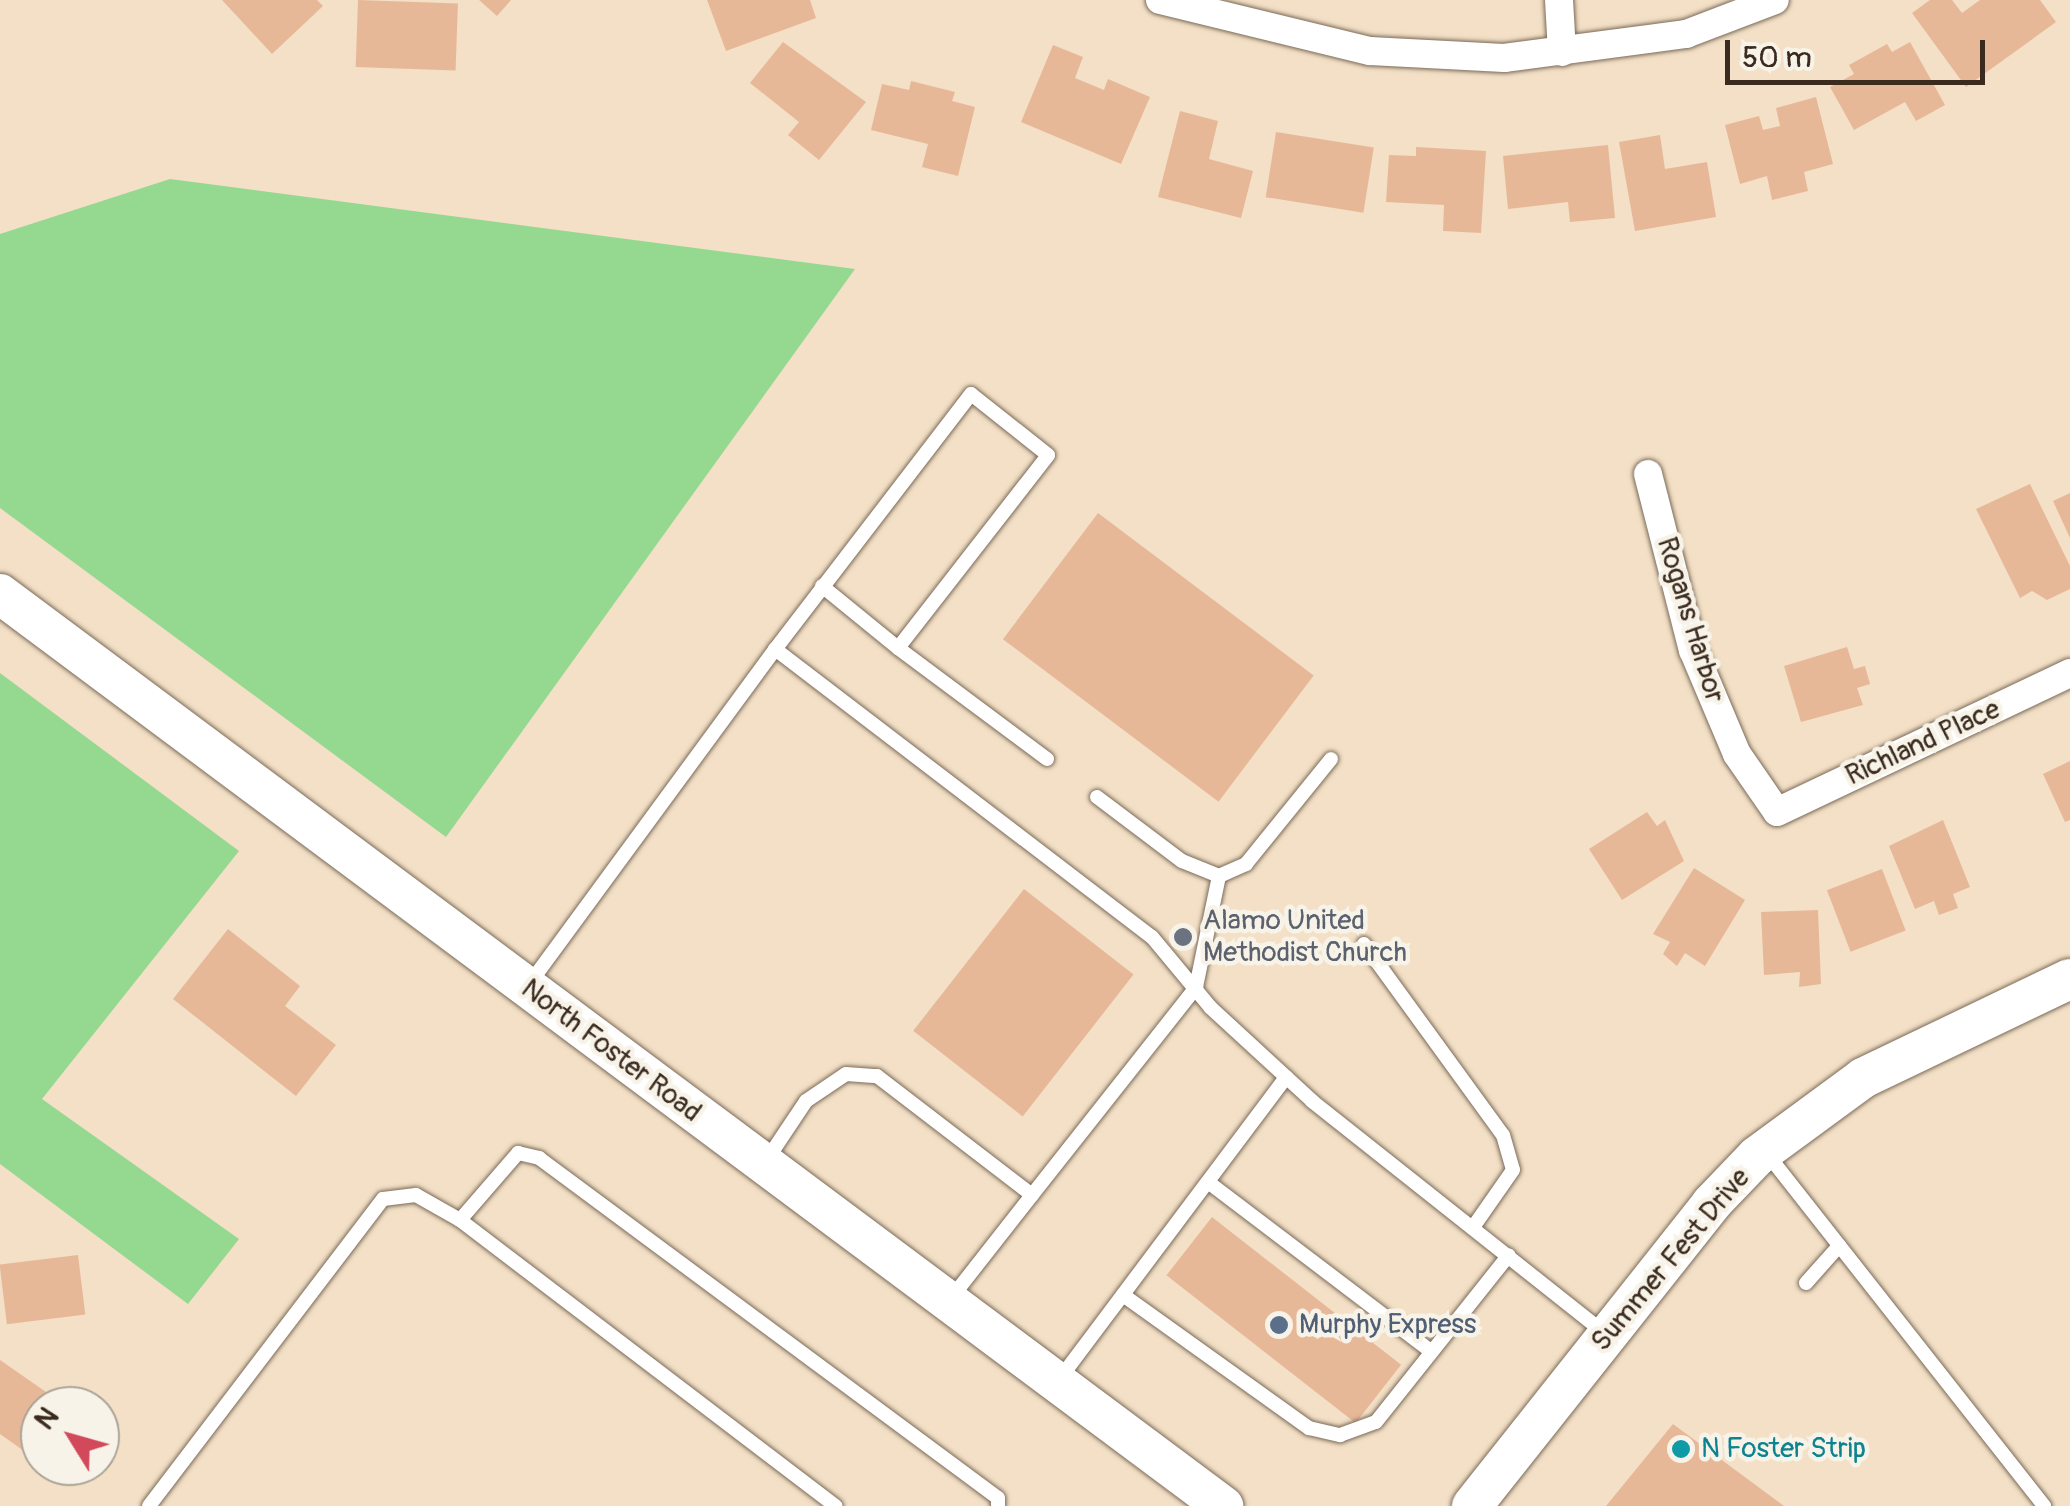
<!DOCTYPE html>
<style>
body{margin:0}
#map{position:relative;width:2070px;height:1506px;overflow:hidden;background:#f3e0c6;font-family:Pangolin,sans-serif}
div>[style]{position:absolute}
.green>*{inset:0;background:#95d890}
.building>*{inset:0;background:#e7b898;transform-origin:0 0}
.roads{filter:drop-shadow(0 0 2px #7b6a59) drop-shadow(0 0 2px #7b6a59)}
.lane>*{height:14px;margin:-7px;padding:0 7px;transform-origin:7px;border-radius:7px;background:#fff}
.street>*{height:28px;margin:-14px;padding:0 14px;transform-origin:14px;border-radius:14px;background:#fff}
.secondary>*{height:40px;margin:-20px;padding:0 20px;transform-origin:20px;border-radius:20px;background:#fff}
.dots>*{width:28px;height:28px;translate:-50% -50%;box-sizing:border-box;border:5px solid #f7f3e8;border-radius:50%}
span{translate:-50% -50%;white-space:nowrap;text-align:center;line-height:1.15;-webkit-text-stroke:9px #f7f3e8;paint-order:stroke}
.street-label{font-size:28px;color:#3b2a1e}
.worship-label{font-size:28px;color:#5b616d}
.left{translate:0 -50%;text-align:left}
.service-label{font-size:28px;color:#4e5e75}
.culture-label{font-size:28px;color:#0d838f}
.north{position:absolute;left:20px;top:1386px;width:100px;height:100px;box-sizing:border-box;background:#f7f3e8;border:2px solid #aca397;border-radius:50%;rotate:307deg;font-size:28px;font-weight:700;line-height:40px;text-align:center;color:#3b2a1e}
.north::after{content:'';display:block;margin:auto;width:35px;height:45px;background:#d1495b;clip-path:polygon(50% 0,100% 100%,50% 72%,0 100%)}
.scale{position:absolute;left:1725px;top:40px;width:260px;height:45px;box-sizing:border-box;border:5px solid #3b2a1e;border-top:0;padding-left:12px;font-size:30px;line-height:35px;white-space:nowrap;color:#3b2a1e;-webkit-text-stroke:8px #f7f3e8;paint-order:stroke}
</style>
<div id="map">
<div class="green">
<i style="clip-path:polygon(170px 179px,855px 269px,446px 837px,0 508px,0 234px)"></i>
<i style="clip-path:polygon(0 673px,239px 851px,42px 1099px,239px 1239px,188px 1304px,0 1164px)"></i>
</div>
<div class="building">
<i style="clip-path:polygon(222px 0,317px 0,323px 6px,272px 54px)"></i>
<i style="left:358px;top:0;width:100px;height:67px;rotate:2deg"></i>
<i style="clip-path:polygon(479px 0,511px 0,497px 16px)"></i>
<i style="clip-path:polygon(707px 0,810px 0,816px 18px,726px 51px)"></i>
<i style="clip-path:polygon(1930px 0,1952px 0,1962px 13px,1980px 0,2040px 0,2056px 22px,1966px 87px,1912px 13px)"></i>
<i style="clip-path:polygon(783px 42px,866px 102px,819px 160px,788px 135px,799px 122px,750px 83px)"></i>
<i style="clip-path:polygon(1910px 42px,1945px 105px,1916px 121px,1905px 102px,1854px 130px,1830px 87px,1854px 74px,1849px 65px,1887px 44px,1892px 52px)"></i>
<i style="clip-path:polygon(1053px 45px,1083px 57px,1075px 78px,1104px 90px,1108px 79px,1150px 97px,1121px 164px,1021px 122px)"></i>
<i style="clip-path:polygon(911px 81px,955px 92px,952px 101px,975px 107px,958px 176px,922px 167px,928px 144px,871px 130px,882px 84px,909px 90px)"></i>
<i style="clip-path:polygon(1816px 97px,1833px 164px,1804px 172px,1808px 191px,1772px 200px,1767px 176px,1740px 184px,1725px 125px,1759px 116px,1763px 130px,1780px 126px,1776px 108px)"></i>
<i style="clip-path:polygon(1180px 111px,1218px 121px,1209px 159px,1253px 171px,1241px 218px,1158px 197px)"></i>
<i style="left:1276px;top:132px;width:99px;height:66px;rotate:9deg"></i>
<i style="clip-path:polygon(1660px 135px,1665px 169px,1707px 162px,1716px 217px,1635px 231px,1619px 142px)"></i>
<i style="clip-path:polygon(1608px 145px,1615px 218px,1570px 222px,1568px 202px,1508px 209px,1503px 156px)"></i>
<i style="clip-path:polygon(1416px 147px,1486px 151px,1481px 233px,1443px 231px,1444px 205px,1386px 202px,1389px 155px,1416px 156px)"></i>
<i style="clip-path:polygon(2030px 484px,2070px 566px,2070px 589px,2047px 600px,2032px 591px,2020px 598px,1976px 509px)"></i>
<i style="clip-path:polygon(2070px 493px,2070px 538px,2053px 501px)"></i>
<i style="left:1098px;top:513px;width:270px;height:158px;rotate:37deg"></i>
<i style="clip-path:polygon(1847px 647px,1854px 669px,1865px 666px,1870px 684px,1857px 688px,1863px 705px,1801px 722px,1784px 666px)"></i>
<i style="clip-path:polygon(2070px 761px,2070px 820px,2065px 822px,2043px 774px)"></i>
<i style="clip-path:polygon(1647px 812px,1657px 826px,1665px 820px,1684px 861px,1622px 900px,1589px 849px)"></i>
<i style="clip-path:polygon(1943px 820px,1970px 887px,1953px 894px,1958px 908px,1939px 915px,1934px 901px,1915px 909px,1889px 846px)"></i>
<i style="clip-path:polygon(1694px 868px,1745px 900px,1705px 966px,1685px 953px,1677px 966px,1663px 954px,1670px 942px,1653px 934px)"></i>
<i style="left:1882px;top:869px;width:66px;height:59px;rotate:69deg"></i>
<i style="left:1024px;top:889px;width:139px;height:180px;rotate:38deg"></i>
<i style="clip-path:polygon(1818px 910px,1821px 984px,1799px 987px,1800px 972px,1764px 975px,1761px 912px)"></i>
<i style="clip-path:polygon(228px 929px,300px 986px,285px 1006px,336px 1045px,296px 1096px,173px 999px)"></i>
<i style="left:1212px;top:1217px;width:240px;height:74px;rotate:38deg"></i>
<i style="left:78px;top:1255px;width:60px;height:79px;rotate:83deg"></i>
<i style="clip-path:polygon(0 1360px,59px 1401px,40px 1406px,40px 1428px,24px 1451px,0 1434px)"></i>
<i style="clip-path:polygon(1673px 1424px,1784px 1506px,1606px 1506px)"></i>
</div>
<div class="roads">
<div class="lane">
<i style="left:822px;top:586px;width:98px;rotate:39.2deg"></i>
<i style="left:1047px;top:759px;width:186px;rotate:-143.3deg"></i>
<i style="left:898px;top:648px;width:244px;rotate:-52.1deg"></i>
<i style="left:1048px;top:455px;width:98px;rotate:-141.6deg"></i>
<i style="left:971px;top:394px;width:322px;rotate:127.5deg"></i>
<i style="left:775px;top:649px;width:474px;rotate:37.4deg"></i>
<i style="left:1152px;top:937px;width:92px;rotate:50.3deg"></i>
<i style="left:1211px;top:1008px;width:137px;rotate:42.6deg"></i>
<i style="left:1312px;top:1101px;width:372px;rotate:38.4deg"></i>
<i style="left:1097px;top:797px;width:106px;rotate:37deg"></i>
<i style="left:1182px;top:861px;width:40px;rotate:22deg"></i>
<i style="left:1219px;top:876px;width:30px;rotate:-24deg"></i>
<i style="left:1246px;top:864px;width:135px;rotate:-51deg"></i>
<i style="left:1364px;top:944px;width:236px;rotate:54deg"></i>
<i style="left:1503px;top:1135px;width:36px;rotate:74deg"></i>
<i style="left:1513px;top:1170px;width:68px;rotate:124.9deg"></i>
<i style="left:530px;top:983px;width:414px;rotate:-53.7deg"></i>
<i style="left:1768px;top:1155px;width:447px;rotate:51.8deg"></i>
<i style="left:766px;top:1161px;width:72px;rotate:-56.3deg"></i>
<i style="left:806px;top:1101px;width:48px;rotate:-34deg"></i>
<i style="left:846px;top:1074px;width:31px;rotate:4deg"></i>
<i style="left:877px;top:1076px;width:195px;rotate:37.5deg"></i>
<i style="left:1032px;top:1195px;width:265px;rotate:-51.7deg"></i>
<i style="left:1196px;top:987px;width:113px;rotate:-78.3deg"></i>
<i style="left:1208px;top:1182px;width:276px;rotate:37.2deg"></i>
<i style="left:460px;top:1220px;width:89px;rotate:-49.1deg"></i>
<i style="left:518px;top:1153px;width:22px;rotate:13deg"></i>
<i style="left:539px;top:1158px;width:571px;rotate:36.53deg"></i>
<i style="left:998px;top:1498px;width:8px;rotate:90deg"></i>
<i style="left:1806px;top:1283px;width:50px;rotate:-48.3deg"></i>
<i style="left:1123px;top:1295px;width:229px;rotate:35.6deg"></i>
<i style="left:1309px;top:1428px;width:32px;rotate:13deg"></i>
<i style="left:1340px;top:1435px;width:38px;rotate:-20deg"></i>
<i style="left:1376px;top:1422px;width:213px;rotate:-51.5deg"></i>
<i style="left:952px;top:1297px;width:130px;rotate:-51.9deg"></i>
<i style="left:1058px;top:1381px;width:380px;rotate:-53.1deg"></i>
<i style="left:149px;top:1506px;width:386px;rotate:-52.7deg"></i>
<i style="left:383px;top:1199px;width:33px;rotate:-7deg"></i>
<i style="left:416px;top:1195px;width:51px;rotate:29.6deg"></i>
<i style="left:460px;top:1220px;width:472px;rotate:37.3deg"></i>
</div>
<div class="street">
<i style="left:1160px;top:0;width:216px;rotate:13.7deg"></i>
<i style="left:1370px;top:51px;width:134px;rotate:3deg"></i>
<i style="left:1504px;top:58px;width:184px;rotate:-7.5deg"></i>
<i style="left:1686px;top:34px;width:95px;rotate:-20.9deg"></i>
<i style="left:1559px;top:0;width:52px;rotate:86.7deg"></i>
<i style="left:1648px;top:474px;width:182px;rotate:75.7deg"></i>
<i style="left:1693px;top:650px;width:113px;rotate:67.1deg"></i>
<i style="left:1737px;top:754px;width:70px;rotate:55.4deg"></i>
<i style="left:1777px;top:812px;width:324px;rotate:-25.4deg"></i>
</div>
<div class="secondary">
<i style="left:0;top:594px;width:1526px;rotate:36.71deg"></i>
<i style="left:1472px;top:1506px;width:385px;rotate:-51.6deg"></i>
<i style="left:1711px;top:1204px;width:66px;rotate:-46.2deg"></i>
<i style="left:1757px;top:1156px;width:132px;rotate:-36.3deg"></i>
<i style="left:1863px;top:1078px;width:229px;rotate:-25.6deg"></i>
</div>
</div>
<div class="dots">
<i style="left:1183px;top:937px;background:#6b7280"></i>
<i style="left:1279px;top:1325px;background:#5c6f8a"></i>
<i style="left:1681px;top:1449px;background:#0f9aa8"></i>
</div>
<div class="street-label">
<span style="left:1690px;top:620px;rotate:73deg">Rogans Harbor</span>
<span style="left:1923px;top:743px;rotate:-25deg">Richland Place</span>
<span style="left:611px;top:1051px;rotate:37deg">North Foster Road</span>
<span style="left:1671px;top:1260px;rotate:-50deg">Summer Fest Drive</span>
</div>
<div class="worship-label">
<span class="left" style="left:1203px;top:937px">Alamo United<br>Methodist Church</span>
</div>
<div class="service-label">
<span class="left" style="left:1299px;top:1325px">Murphy Express</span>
</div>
<div class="culture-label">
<span class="left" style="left:1701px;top:1449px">N Foster Strip</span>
</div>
<div class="north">N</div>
<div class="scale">50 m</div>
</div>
